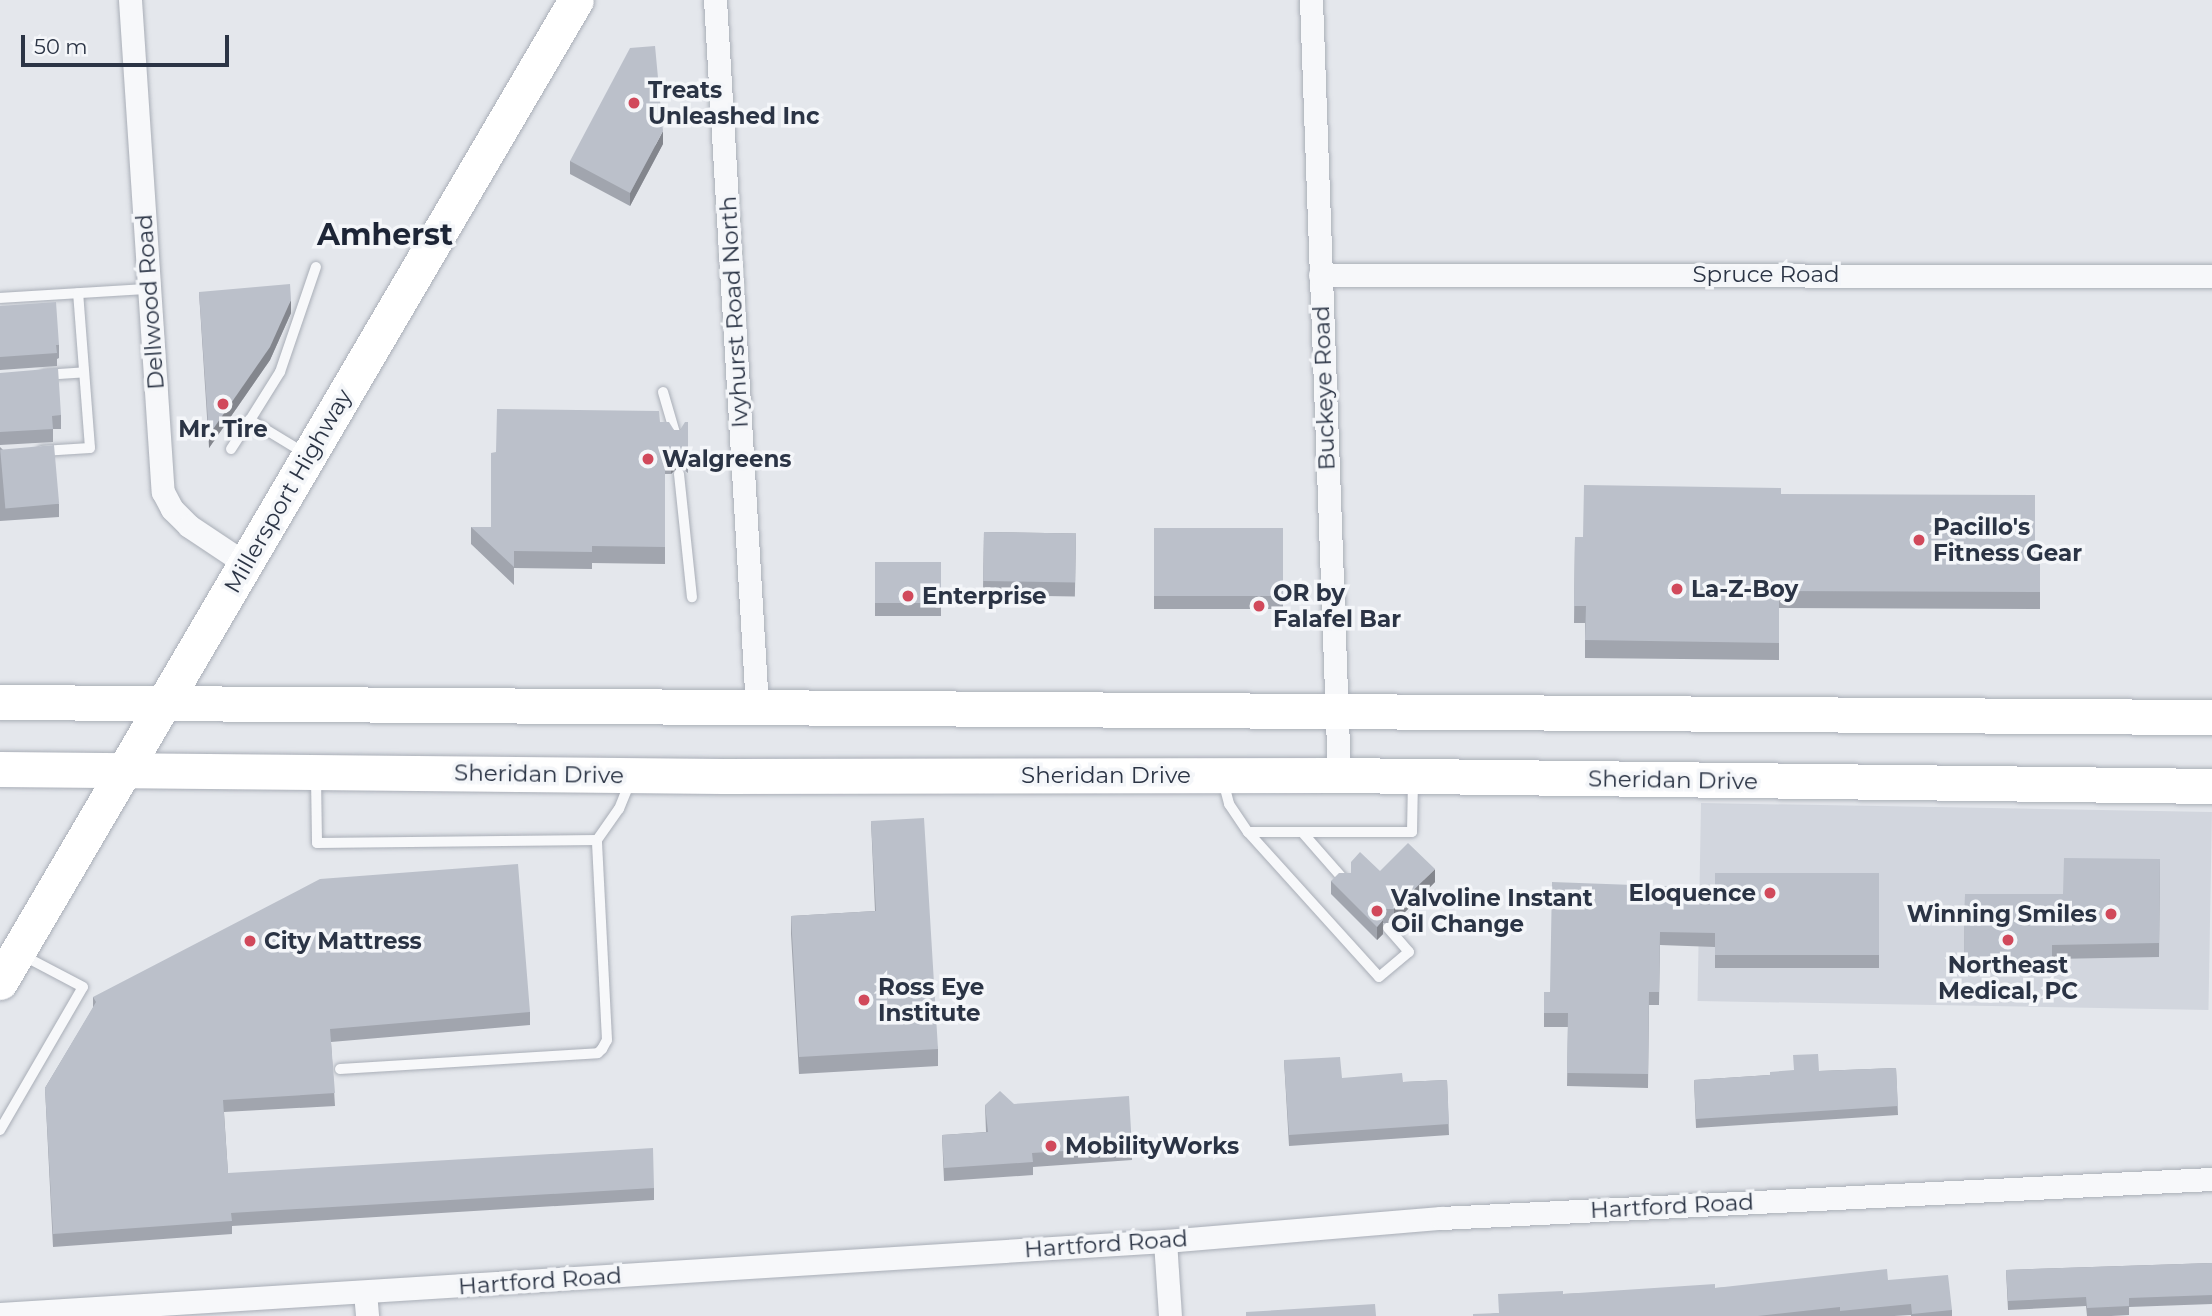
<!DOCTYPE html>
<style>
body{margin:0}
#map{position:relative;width:2212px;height:1316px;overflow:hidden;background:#e4e7ec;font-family:Montserrat,sans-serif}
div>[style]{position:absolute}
.built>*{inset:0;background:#d2d6de;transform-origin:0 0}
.roads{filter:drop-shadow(0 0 2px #a9aeb7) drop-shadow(0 0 2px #a9aeb7)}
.service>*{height:10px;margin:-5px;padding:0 5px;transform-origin:5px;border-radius:5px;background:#f7f8fa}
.minor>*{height:23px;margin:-11.5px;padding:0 11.5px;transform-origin:11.5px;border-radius:11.5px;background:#f7f8fa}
.primary>*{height:35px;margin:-17.5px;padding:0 17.5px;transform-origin:17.5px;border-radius:17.5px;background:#fff}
.wall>*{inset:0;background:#a1a5ae;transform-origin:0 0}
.shaded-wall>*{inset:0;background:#83868d}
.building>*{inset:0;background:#bbc0ca;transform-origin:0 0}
.dots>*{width:19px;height:19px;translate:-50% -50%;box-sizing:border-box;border:4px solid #f4f6f9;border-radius:50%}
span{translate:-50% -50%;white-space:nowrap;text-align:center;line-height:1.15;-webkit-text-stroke:7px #f4f6f9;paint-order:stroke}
.poi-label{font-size:23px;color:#2b3445;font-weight:700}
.left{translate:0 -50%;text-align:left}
.right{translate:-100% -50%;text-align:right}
.street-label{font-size:23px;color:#2b3445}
.district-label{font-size:30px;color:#1d2536;font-weight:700}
.scale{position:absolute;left:21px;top:35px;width:208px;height:32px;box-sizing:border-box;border:4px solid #2b3445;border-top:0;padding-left:9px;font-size:21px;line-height:24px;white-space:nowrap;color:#2b3445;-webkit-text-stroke:5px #f4f6f9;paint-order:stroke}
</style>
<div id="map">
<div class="built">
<i style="left:1701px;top:803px;width:511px;height:198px;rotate:1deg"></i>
</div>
<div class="roads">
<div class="service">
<i style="left:0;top:298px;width:149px;rotate:-3.5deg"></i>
<i style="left:45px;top:375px;width:39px;rotate:-4deg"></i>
<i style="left:663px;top:392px;width:50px;rotate:73.7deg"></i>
<i style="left:231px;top:449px;width:35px;rotate:-57deg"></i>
<i style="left:42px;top:451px;width:48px;rotate:-3.6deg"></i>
<i style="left:90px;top:448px;width:155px;rotate:-94.4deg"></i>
<i style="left:306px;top:454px;width:66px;rotate:-148.7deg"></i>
<i style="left:250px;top:420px;width:57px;rotate:-58deg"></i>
<i style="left:280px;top:372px;width:111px;rotate:-71.1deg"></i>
<i style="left:679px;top:474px;width:124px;rotate:84deg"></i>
<i style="left:316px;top:778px;width:65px;rotate:89.1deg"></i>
<i style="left:317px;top:843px;width:280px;rotate:-0.6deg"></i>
<i style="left:597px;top:840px;width:38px;rotate:-55deg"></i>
<i style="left:619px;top:809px;width:31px;rotate:-68deg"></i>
<i style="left:1223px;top:781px;width:24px;rotate:75deg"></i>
<i style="left:1229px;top:804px;width:34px;rotate:56deg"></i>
<i style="left:1248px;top:832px;width:164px"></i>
<i style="left:1412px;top:832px;width:53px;rotate:-88.9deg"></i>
<i style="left:1248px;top:832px;width:195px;rotate:47.9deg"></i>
<i style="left:1379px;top:977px;width:39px;rotate:-40deg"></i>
<i style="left:1409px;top:952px;width:32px;rotate:-131deg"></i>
<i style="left:1302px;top:832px;width:65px;rotate:48.7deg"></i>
<i style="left:340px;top:1069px;width:258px;rotate:-3.5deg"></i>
<i style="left:598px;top:1053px;width:6px;rotate:-45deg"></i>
<i style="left:602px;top:1049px;width:10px;rotate:-61deg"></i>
<i style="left:607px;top:1040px;width:200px;rotate:-92.9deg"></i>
<i style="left:0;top:1130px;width:165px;rotate:-59.9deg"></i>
<i style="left:83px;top:987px;width:69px;rotate:-152.3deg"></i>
</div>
<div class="minor">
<i style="left:130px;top:0;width:493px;rotate:86.2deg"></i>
<i style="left:163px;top:492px;width:19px;rotate:62deg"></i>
<i style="left:172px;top:509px;width:24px;rotate:45deg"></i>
<i style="left:189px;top:526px;width:69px;rotate:33.7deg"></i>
<i style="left:715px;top:0;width:708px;rotate:86.6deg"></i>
<i style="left:1311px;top:0;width:776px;rotate:87.93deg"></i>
<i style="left:1320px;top:275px;width:892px;rotate:0.06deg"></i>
<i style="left:1165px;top:1241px;width:75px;rotate:86.2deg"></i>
<i style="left:365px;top:1292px;width:24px;rotate:85deg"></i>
<i style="left:0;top:1314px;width:1167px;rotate:-3.59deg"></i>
<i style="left:1165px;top:1241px;width:277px;rotate:-4.8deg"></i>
<i style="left:1441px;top:1218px;width:772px;rotate:-2.9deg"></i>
</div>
<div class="primary">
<i style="left:0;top:702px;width:2212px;rotate:0.39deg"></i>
<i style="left:0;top:769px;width:723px;rotate:0.55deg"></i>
<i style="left:723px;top:776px;width:616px;rotate:-0.09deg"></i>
<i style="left:1339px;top:775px;width:873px;rotate:0.72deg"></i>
<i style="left:0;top:982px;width:1138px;rotate:-59.61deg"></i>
</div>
</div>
<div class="wall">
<i style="clip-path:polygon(663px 144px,630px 206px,570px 174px,570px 161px)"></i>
<i style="clip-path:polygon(199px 292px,291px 313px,270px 360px,209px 448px)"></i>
<i style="clip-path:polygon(0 306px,59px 345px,59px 358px,57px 359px,57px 366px,0 370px)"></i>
<i style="clip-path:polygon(0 373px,61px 415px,61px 429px,53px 429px,53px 442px,0 445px)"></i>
<i style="clip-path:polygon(660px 422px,674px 430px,680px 430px,688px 422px,688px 473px,679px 466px,671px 474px,665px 474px,665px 564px,592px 563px,592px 569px,514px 568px,514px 585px,471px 544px,471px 527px,491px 527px)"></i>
<i style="clip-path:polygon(0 447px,59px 504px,59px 517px,0 521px)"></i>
<i style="clip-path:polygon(1781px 494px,2035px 551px,2040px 551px,2040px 609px,1779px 608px,1779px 660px,1585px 658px,1585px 623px,1574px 623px,1575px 537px,1583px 537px)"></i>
<i style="left:1154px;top:528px;width:129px;height:81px"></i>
<i style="left:984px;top:532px;width:92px;height:63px;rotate:1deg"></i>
<i style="left:875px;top:562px;width:66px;height:54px"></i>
<i style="clip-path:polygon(871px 821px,938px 1049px,938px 1066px,799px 1074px,791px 934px,791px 916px,875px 911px)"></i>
<i style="clip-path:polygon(2160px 859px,2159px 957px,2052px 959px,2052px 973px,1964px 972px,1965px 894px,2063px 894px)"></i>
<i style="clip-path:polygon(1380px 871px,1435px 882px,1394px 923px,1383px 923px,1383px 934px,1377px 940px,1331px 894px,1331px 881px)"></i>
<i style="clip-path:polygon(1879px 873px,1879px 968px,1715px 968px,1715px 947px,1660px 945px,1659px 1005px,1649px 1005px,1648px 1088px,1567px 1086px,1568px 1027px,1544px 1027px,1544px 992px,1550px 992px,1715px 888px)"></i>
<i style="clip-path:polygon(93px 997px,530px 1012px,530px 1025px,331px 1042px,335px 1106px,224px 1112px,228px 1173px,654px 1188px,654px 1200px,232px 1226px,232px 1234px,53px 1247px,45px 1088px,93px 1008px)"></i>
<i style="clip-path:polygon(1284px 1060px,1342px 1078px,1403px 1082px,1447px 1080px,1449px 1135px,1289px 1146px)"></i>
<i style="clip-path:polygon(1896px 1068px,1898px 1115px,1696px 1128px,1694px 1080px,1770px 1075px,1819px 1071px)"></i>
<i style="clip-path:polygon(1014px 1104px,1132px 1147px,1132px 1160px,1033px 1167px,1033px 1175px,944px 1181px,942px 1135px,986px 1132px,985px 1105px)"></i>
<i style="clip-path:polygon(2212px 1263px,2212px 1304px,2129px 1307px,2129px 1315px,2111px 1316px,2087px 1316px,2086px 1306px,2008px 1310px,2006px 1270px)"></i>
<i style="clip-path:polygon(1888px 1280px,1952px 1310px,1952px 1316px,1911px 1316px,1911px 1315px,1894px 1316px,1473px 1316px,1499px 1313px,1563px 1294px,1715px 1288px)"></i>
</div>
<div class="shaded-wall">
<i style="clip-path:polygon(663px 131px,663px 144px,630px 206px,630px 193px)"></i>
<i style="clip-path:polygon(291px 300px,291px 313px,270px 360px,209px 448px,209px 435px)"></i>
<i style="clip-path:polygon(679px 449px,679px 466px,671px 474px,671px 456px)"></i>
<i style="clip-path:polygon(1435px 869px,1435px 882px,1394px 923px,1394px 909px)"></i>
<i style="clip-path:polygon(1383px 920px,1383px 934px,1377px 940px,1377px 927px)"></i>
</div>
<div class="building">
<i style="clip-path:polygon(655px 46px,663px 131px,630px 193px,570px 161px,630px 48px)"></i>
<i style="clip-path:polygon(290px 284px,291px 300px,270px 347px,209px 435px,199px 292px)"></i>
<i style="clip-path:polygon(56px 302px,59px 345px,56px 345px,57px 353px,0 357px,0 306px)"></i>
<i style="clip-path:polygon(58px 368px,61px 415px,52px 416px,53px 429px,0 432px,0 373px)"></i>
<i style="clip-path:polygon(497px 409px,659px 411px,660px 422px,669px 422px,674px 430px,680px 430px,685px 422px,688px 422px,688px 456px,679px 449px,671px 456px,665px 456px,665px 547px,592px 546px,592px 552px,514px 551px,514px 567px,471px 527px,491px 527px,491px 453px,496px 452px)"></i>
<i style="left:54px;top:445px;width:59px;height:54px;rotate:85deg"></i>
<i style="clip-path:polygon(1584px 485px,1781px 488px,1781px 494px,2035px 495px,2035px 551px,2040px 551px,2040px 592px,1779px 591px,1779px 643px,1585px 640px,1586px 606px,1574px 606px,1575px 537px,1583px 537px)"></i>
<i style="left:1154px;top:528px;width:129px;height:68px"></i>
<i style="left:984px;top:532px;width:92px;height:49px;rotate:1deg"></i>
<i style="left:875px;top:562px;width:66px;height:41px"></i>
<i style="clip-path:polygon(924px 818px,938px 1049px,799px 1057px,791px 916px,876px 911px,871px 821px)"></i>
<i style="clip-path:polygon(1408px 843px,1435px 869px,1394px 909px,1382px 909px,1383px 920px,1377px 927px,1331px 881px,1339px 873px,1351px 873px,1351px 862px,1360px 852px,1380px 871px)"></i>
<i style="clip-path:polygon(2064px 858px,2160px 859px,2159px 943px,2052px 945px,2052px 960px,1964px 958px,1965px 894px,2063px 894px)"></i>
<i style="clip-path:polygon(518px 864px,530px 1012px,330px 1029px,335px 1093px,223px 1100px,228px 1173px,653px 1148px,654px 1188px,231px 1213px,232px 1221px,53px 1234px,45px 1088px,96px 1002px,93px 997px,320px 879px)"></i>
<i style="clip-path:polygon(1715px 873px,1879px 873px,1879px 955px,1715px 955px,1715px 933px,1660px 932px,1659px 992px,1649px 992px,1648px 1074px,1567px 1073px,1568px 1013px,1544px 1013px,1544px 992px,1550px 992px,1552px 882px,1715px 888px)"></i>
<i style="clip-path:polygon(1818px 1054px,1819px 1071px,1896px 1068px,1898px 1106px,1696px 1119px,1694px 1080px,1770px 1075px,1770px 1072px,1794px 1070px,1793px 1055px)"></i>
<i style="clip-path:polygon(1340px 1057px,1342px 1078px,1402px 1073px,1403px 1082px,1447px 1080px,1449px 1124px,1289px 1135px,1284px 1060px)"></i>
<i style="clip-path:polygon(1000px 1091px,1014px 1104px,1129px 1096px,1132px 1147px,1032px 1153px,1033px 1162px,944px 1168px,942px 1135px,988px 1132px,985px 1105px)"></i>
<i style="clip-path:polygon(2212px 1263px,2212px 1295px,2129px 1298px,2129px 1306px,2087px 1308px,2086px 1297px,2008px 1301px,2006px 1270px)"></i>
<i style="clip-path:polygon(1887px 1269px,1888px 1280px,1948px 1275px,1952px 1310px,1912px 1314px,1911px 1304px,1840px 1311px,1840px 1307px,1758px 1316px,1473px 1316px,1473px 1314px,1499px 1313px,1498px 1294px,1563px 1291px,1563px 1294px,1715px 1284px,1715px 1288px)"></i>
<i style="clip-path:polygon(1375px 1304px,1376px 1316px,1246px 1316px,1246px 1312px)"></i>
</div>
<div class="dots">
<i style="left:634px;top:103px;background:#d1495b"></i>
<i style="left:223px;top:404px;background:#d1495b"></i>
<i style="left:648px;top:459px;background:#d1495b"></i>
<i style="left:1919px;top:540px;background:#d1495b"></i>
<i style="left:1677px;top:589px;background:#d1495b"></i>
<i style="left:908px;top:596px;background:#d1495b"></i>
<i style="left:1259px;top:606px;background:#d1495b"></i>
<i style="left:1770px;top:893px;background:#d1495b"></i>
<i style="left:1377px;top:911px;background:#d1495b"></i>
<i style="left:2111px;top:914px;background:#d1495b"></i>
<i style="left:2008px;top:940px;background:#d1495b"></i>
<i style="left:250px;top:941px;background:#d1495b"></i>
<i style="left:864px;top:1000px;background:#d1495b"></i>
<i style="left:1051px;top:1146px;background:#d1495b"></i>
</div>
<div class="poi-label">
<span class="left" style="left:648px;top:103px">Treats<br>Unleashed Inc</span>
<span style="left:223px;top:429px">Mr. Tire</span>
<span class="left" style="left:662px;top:459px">Walgreens</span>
<span class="left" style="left:1933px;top:540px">Pacillo's<br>Fitness Gear</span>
<span class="left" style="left:1691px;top:589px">La-Z-Boy</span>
<span class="left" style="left:1273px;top:606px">OR by<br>Falafel Bar</span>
<span class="left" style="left:922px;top:596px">Enterprise</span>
<span class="right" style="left:1756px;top:893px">Eloquence</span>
<span class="left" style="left:1391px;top:911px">Valvoline Instant<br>Oil Change</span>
<span class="right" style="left:2097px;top:914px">Winning Smiles</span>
<span class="left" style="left:264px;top:941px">City Mattress</span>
<span style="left:2008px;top:978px">Northeast<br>Medical, PC</span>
<span class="left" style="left:878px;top:1000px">Ross Eye<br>Institute</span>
<span class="left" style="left:1065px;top:1146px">MobilityWorks</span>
</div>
<div class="street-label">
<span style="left:1766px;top:274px">Spruce Road</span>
<span style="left:150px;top:302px;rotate:-94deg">Dellwood Road</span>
<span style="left:734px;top:312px;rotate:-93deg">Ivyhurst Road North</span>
<span style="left:1324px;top:388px;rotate:-92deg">Buckeye Road</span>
<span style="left:288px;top:491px;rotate:-60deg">Millersport Highway</span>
<span style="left:539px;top:774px;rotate:1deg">Sheridan Drive</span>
<span style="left:1106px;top:775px">Sheridan Drive</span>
<span style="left:1673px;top:780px;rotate:1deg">Sheridan Drive</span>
<span style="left:1672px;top:1206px;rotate:-3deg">Hartford Road</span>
<span style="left:1106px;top:1244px;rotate:-4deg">Hartford Road</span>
<span style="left:540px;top:1281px;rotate:-4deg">Hartford Road</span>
</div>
<div class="district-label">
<span style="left:385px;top:235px">Amherst</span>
</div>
<div class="scale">50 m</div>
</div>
